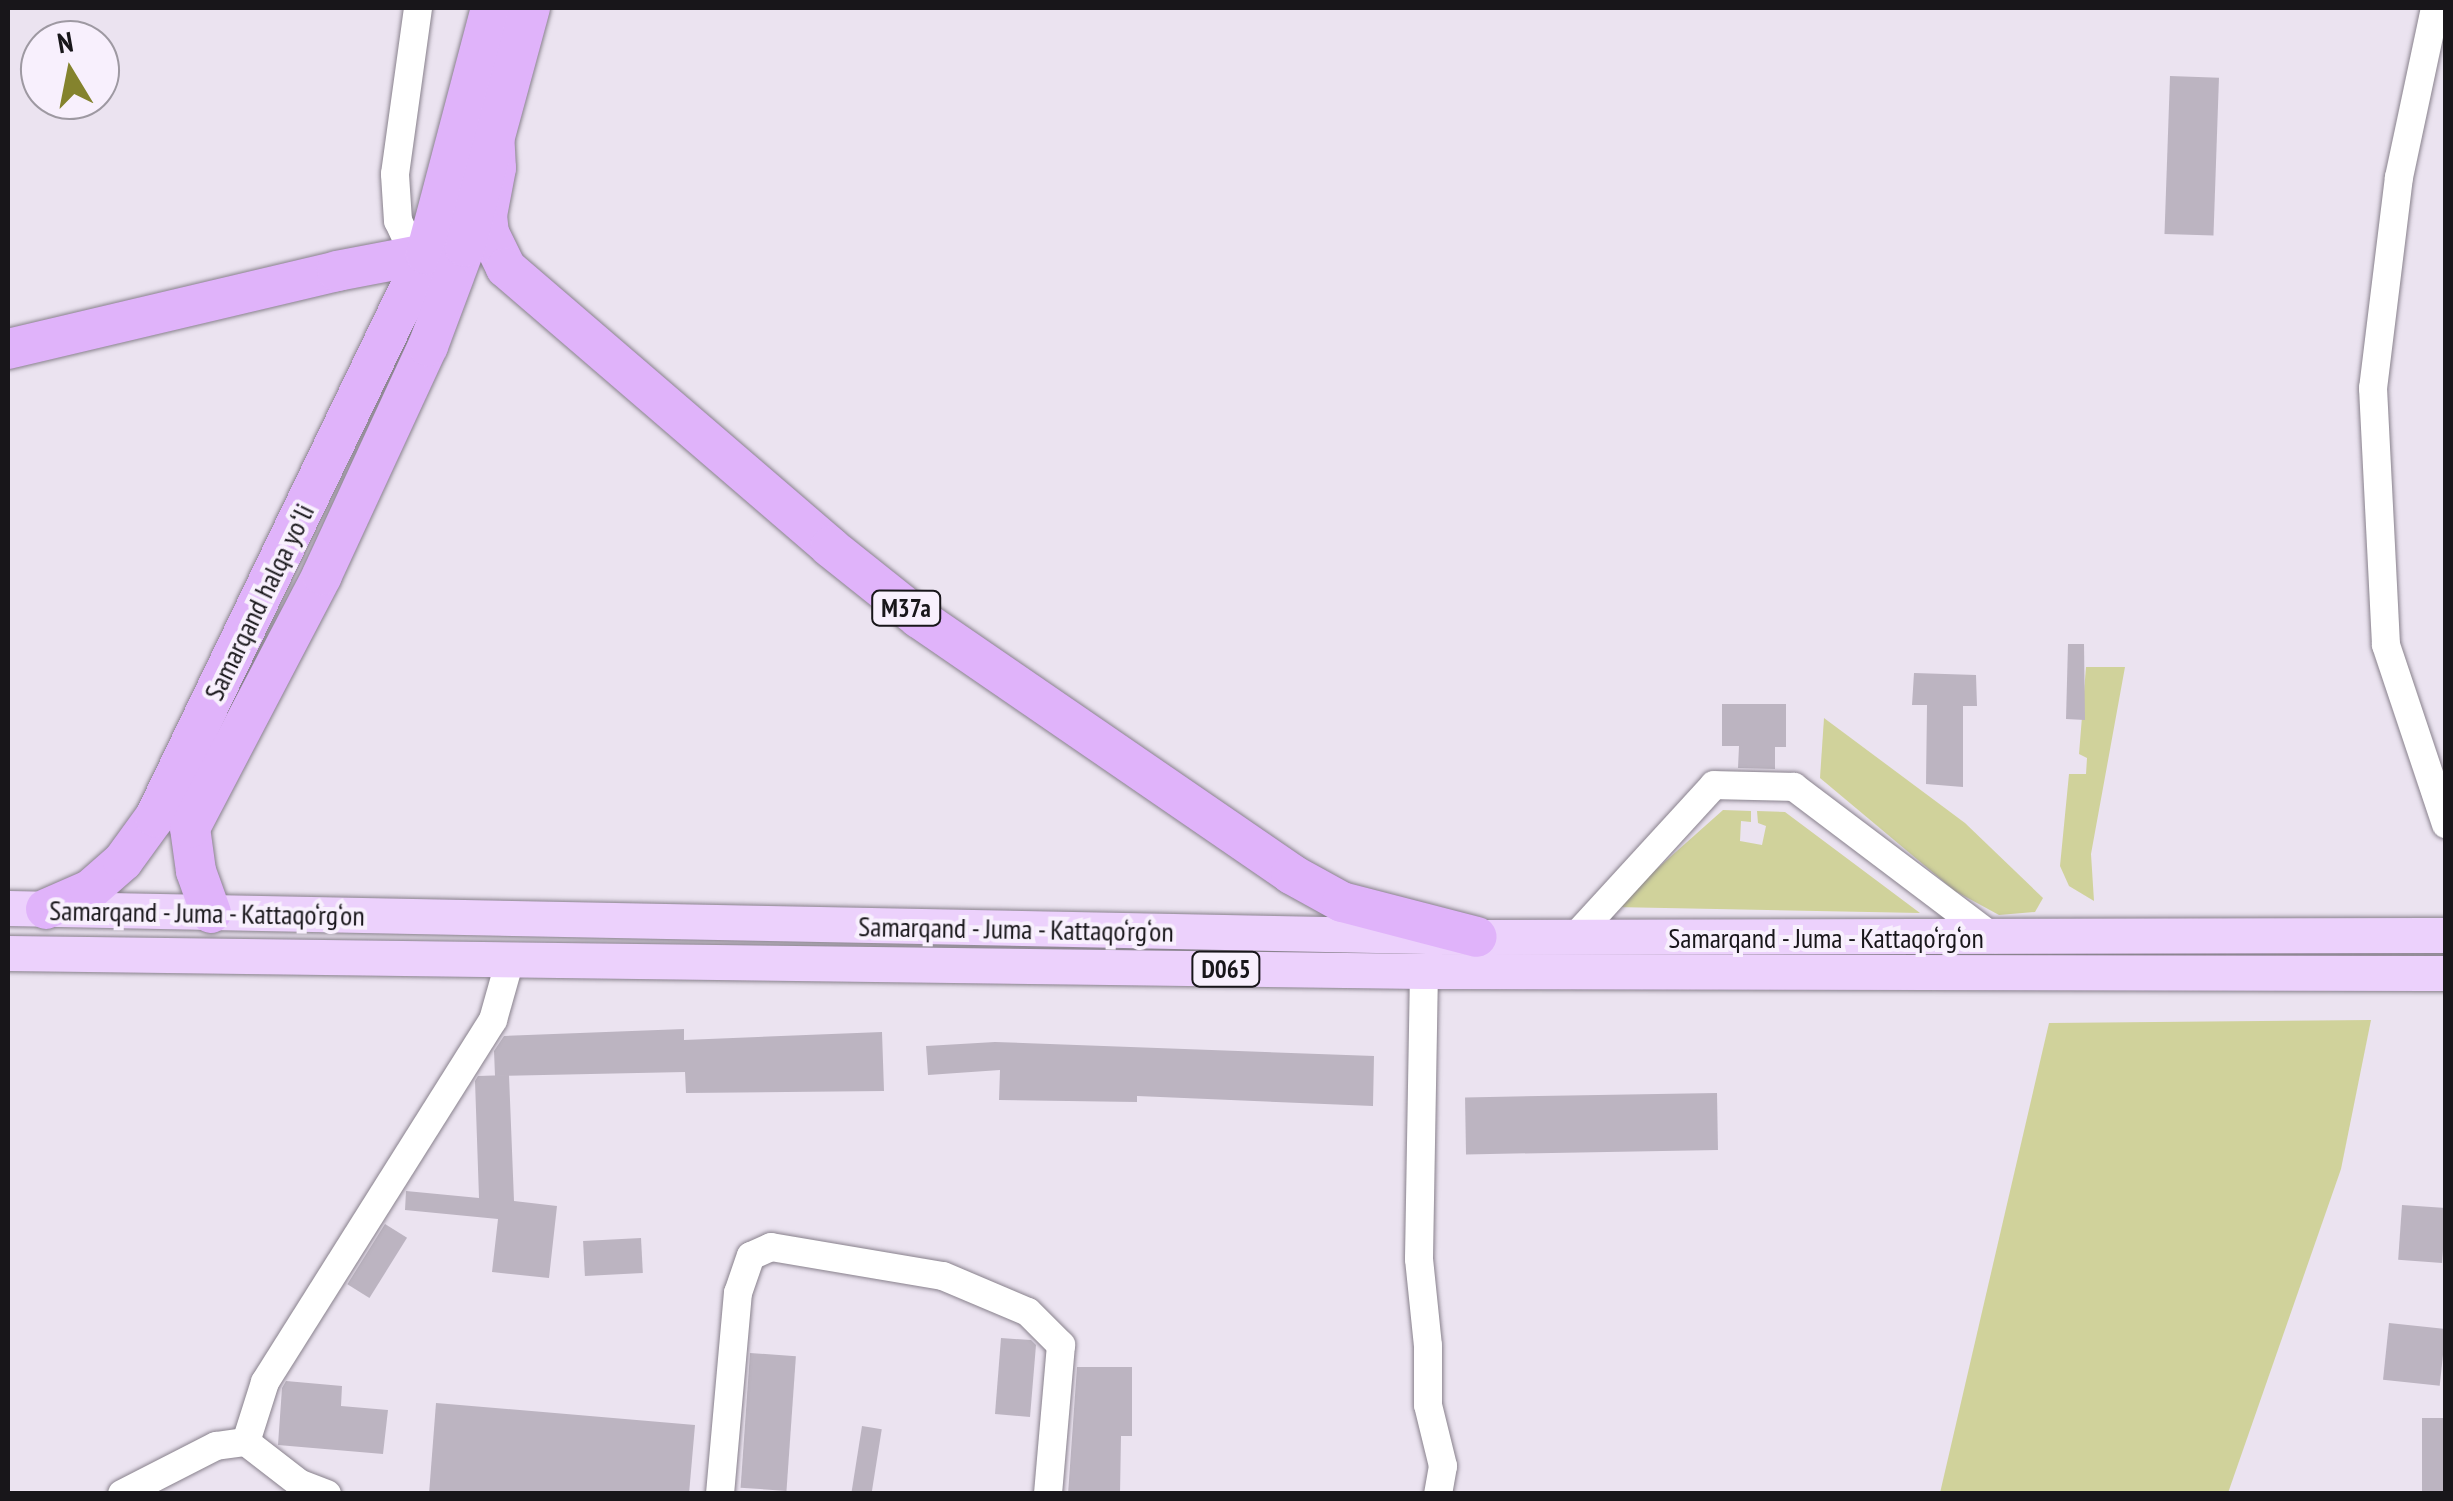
<!DOCTYPE html>
<meta charset="utf-8">
<style>
body{margin:0}
#map{position:relative;width:2453px;height:1501px;overflow:hidden;background:#ebe3f0;font-family:"PT Sans Narrow",sans-serif}
div>[style]{position:absolute}
.green>*{inset:0;background:#d0d29b}
.building>*{inset:0;background:#bcb4c1;transform-origin:0 0}
.roads{filter:drop-shadow(0 0 2px #88818c) drop-shadow(0 0 2px #88818c)}
.minor>*{height:28px;margin:-14px;padding:0 14px;transform-origin:14px;border-radius:14px;background:#fff}
.major>*{height:35px;margin:-17.5px;padding:0 17.5px;transform-origin:17.5px;border-radius:17.5px;background:#ecd1fc}
.highway>*{height:40px;margin:-20px;padding:0 20px;transform-origin:20px;border-radius:20px;background:#e0b3fa}
span{translate:-50% -50%;white-space:nowrap;text-align:center;line-height:1.15;-webkit-text-stroke:8px #f8f0fd;paint-order:stroke}
.shield-label span{padding:2px 8px;background:#f8f0fd;border:2px solid;border-radius:8px;-webkit-text-stroke-width:0}
.shield-label{font-size:25px;color:#18161a;font-weight:700}
.street-label{font-size:28px;color:#18161a}
.frame{position:absolute;inset:0;border:10px solid #18161a;pointer-events:none}
.north{position:absolute;left:20px;top:20px;width:100px;height:100px;box-sizing:border-box;background:#f8f0fd;border:2px solid #9e99a2;border-radius:50%;rotate:350deg;font-size:28px;font-weight:700;line-height:40px;text-align:center;color:#18161a}
.north::after{content:'';display:block;margin:auto;width:35px;height:45px;background:#84832d;clip-path:polygon(50% 0,100% 100%,50% 72%,0 100%)}
</style>
<div id="map">
<div class="green">
<i style="clip-path:polygon(2086px 667px,2125px 667px,2091px 854px,2094px 901px,2069px 886px,2060px 866px,2069px 774px,2086px 774px,2087px 758px,2079px 754px)"></i>
<i style="clip-path:polygon(1824px 718px,1965px 823px,2043px 898px,2035px 912px,1999px 915px,1955px 891px,1820px 778px)"></i>
<i style="clip-path:polygon(1723px 810px,1751px 811px,1751px 822px,1741px 821px,1740px 841px,1762px 845px,1766px 826px,1758px 823px,1757px 811px,1785px 812px,1920px 913px,1614px 907px)"></i>
<i style="clip-path:polygon(2371px 1020px,2341px 1169px,2228px 1493px,1940px 1493px,2049px 1023px)"></i>
</div>
<div class="building">
<i style="left:2170px;top:76px;width:49px;height:158px;rotate:2deg"></i>
<i style="clip-path:polygon(2068px 644px,2084px 644px,2085px 720px,2066px 719px)"></i>
<i style="clip-path:polygon(1914px 673px,1976px 675px,1977px 706px,1963px 706px,1963px 787px,1926px 784px,1927px 705px,1912px 705px)"></i>
<i style="clip-path:polygon(1722px 704px,1786px 704px,1786px 747px,1775px 747px,1775px 769px,1738px 768px,1739px 746px,1722px 746px)"></i>
<i style="clip-path:polygon(684px 1029px,684px 1040px,882px 1032px,884px 1091px,686px 1093px,685px 1072px,495px 1076px,494px 1051px,504px 1036px)"></i>
<i style="clip-path:polygon(995px 1042px,1374px 1056px,1373px 1106px,1137px 1096px,1137px 1102px,999px 1100px,1000px 1070px,928px 1075px,926px 1046px)"></i>
<i style="clip-path:polygon(509px 1075px,514px 1201px,557px 1206px,549px 1278px,492px 1272px,498px 1219px,405px 1210px,406px 1191px,479px 1198px,475px 1081px,478px 1076px)"></i>
<i style="left:1717px;top:1093px;width:57px;height:252px;rotate:89deg"></i>
<i style="left:2402px;top:1205px;width:44px;height:55px;rotate:4deg"></i>
<i style="left:385px;top:1224px;width:26px;height:71px;rotate:32deg"></i>
<i style="left:641px;top:1238px;width:35px;height:58px;rotate:87deg"></i>
<i style="left:2389px;top:1323px;width:57px;height:57px;rotate:6deg"></i>
<i style="clip-path:polygon(1001px 1338px,1031px 1340px,1036px 1345px,1030px 1417px,995px 1414px)"></i>
<i style="left:750px;top:1353px;width:46px;height:135px;rotate:4deg"></i>
<i style="clip-path:polygon(1077px 1367px,1132px 1367px,1132px 1436px,1121px 1436px,1120px 1494px,1068px 1494px)"></i>
<i style="clip-path:polygon(286px 1381px,342px 1386px,341px 1406px,388px 1410px,383px 1454px,278px 1445px,282px 1388px)"></i>
<i style="clip-path:polygon(436px 1403px,695px 1425px,689px 1494px,429px 1494px)"></i>
<i style="left:2446px;top:1418px;width:73px;height:24px;rotate:90deg"></i>
<i style="left:862px;top:1426px;width:20px;height:66px;rotate:9deg"></i>
</div>
<div class="roads">
<div class="minor">
<i style="left:2435px;top:8px;width:173px;rotate:102deg"></i>
<i style="left:2399px;top:177px;width:213px;rotate:97deg"></i>
<i style="left:2373px;top:388px;width:257px;rotate:87.1deg"></i>
<i style="left:2386px;top:645px;width:189px;rotate:71.5deg"></i>
<i style="left:408px;top:242px;width:23px;rotate:-115deg"></i>
<i style="left:398px;top:221px;width:47px;rotate:-93.7deg"></i>
<i style="left:395px;top:174px;width:168px;rotate:-82.1deg"></i>
<i style="left:1574px;top:938px;width:207px;rotate:-47.5deg"></i>
<i style="left:1714px;top:785px;width:80px;rotate:1.4deg"></i>
<i style="left:1794px;top:787px;width:252px;rotate:37.1deg"></i>
<i style="left:1424px;top:971px;width:288px;rotate:91deg"></i>
<i style="left:1419px;top:1259px;width:87px;rotate:84.1deg"></i>
<i style="left:1428px;top:1346px;width:59px;rotate:90deg"></i>
<i style="left:1428px;top:1405px;width:63px;rotate:76.2deg"></i>
<i style="left:1443px;top:1466px;width:28px;rotate:100deg"></i>
<i style="left:122px;top:1494px;width:106px;rotate:-27.1deg"></i>
<i style="left:216px;top:1446px;width:30px;rotate:-8deg"></i>
<i style="left:327px;top:1494px;width:30px;rotate:-159deg"></i>
<i style="left:299px;top:1483px;width:67px;rotate:-142.3deg"></i>
<i style="left:246px;top:1442px;width:63px;rotate:-72.4deg"></i>
<i style="left:265px;top:1382px;width:428px;rotate:-57.8deg"></i>
<i style="left:493px;top:1020px;width:62px;rotate:-74.2deg"></i>
<i style="left:720px;top:1494px;width:202px;rotate:-84.9deg"></i>
<i style="left:738px;top:1293px;width:39px;rotate:-71deg"></i>
<i style="left:751px;top:1256px;width:22px;rotate:-24deg"></i>
<i style="left:771px;top:1247px;width:174px;rotate:9.6deg"></i>
<i style="left:943px;top:1276px;width:92px;rotate:23deg"></i>
<i style="left:1028px;top:1312px;width:47px;rotate:45deg"></i>
<i style="left:1061px;top:1345px;width:150px;rotate:95deg"></i>
</div>
<div class="major">
<i style="left:8px;top:908px;width:1469px;rotate:1.13deg"></i>
<i style="left:1477px;top:937px;width:969px;rotate:-0.12deg"></i>
<i style="left:8px;top:953px;width:1416px;rotate:0.73deg"></i>
<i style="left:1424px;top:971px;width:1022px;rotate:0.11deg"></i>
</div>
<div class="highway">
<i style="left:494px;top:131px;width:37px;rotate:87deg"></i>
<i style="left:496px;top:168px;width:48px;rotate:100.8deg"></i>
<i style="left:487px;top:215px;width:18px;rotate:84deg"></i>
<i style="left:489px;top:233px;width:39px;rotate:64deg"></i>
<i style="left:506px;top:268px;width:428px;rotate:40.7deg"></i>
<i style="left:830px;top:547px;width:114px;rotate:38.6deg"></i>
<i style="left:919px;top:618px;width:452px;rotate:34.5deg"></i>
<i style="left:1291px;top:874px;width:58px;rotate:28.8deg"></i>
<i style="left:1342px;top:902px;width:139px;rotate:14.5deg"></i>
<i style="left:8px;top:349px;width:338px;rotate:-13.3deg"></i>
<i style="left:337px;top:271px;width:107px;rotate:-10.8deg"></i>
<i style="left:46px;top:909px;width:48px;rotate:-23.4deg"></i>
<i style="left:90px;top:890px;width:44px;rotate:-41.3deg"></i>
<i style="left:123px;top:861px;width:54px;rotate:-54deg"></i>
<i style="left:155px;top:817px;width:625px;rotate:-64.3deg"></i>
<i style="left:426px;top:254px;width:254px;rotate:-75.2deg"></i>
<i style="left:211px;top:913px;width:45px;rotate:-109.7deg"></i>
<i style="left:196px;top:871px;width:43px;rotate:-97.9deg"></i>
<i style="left:190px;top:828px;width:285px;rotate:-62.4deg"></i>
<i style="left:322px;top:575px;width:252px;rotate:-65.2deg"></i>
<i style="left:428px;top:346px;width:106px;rotate:-69.5deg"></i>
<i style="left:465px;top:247px;width:248px;rotate:-74.8deg"></i>
</div>
</div>
<div class="shield-label">
<span style="left:906px;top:608px">M37a</span>
<span style="left:1226px;top:969px">D065</span>
</div>
<div class="street-label">
<span style="left:259px;top:602px;rotate:-64deg">Samarqand halqa yoʻli</span>
<span style="left:207px;top:913px;rotate:1deg">Samarqand - Juma - Kattaqo‘rg‘on</span>
<span style="left:1016px;top:929px;rotate:1deg">Samarqand - Juma - Kattaqo‘rg‘on</span>
<span style="left:1826px;top:938px">Samarqand - Juma - Kattaqo‘rg‘on</span>
</div>
<div class="frame"></div>
<div class="north">N</div>
</div>
